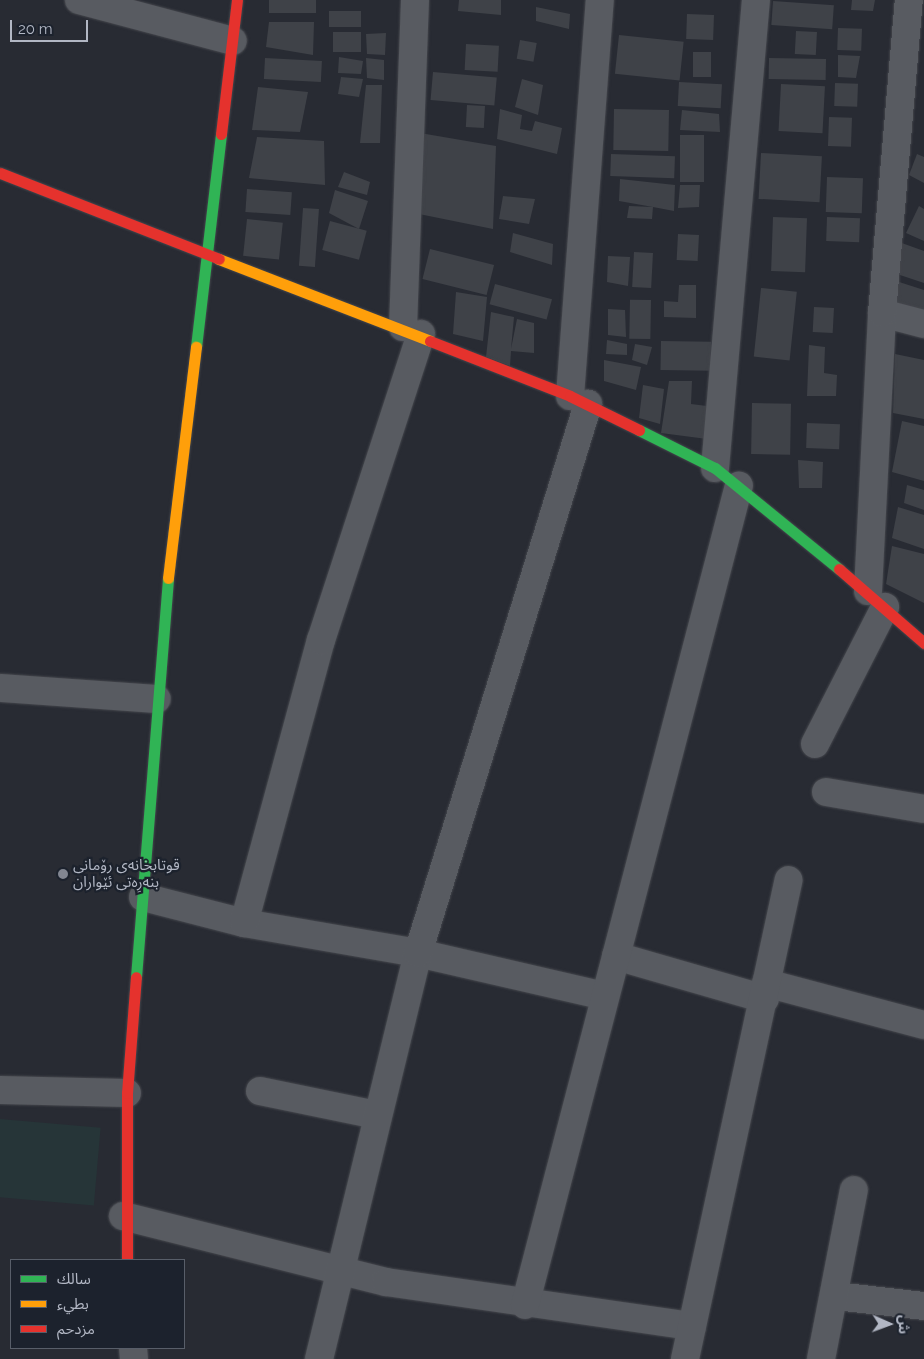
<!DOCTYPE html>
<meta charset="utf-8">
<style>
body{margin:0}
#map{position:relative;width:924px;height:1359px;overflow:hidden;background:#282b33;font-family:Raleway,"Noto Sans Arabic",sans-serif}
div>[style]{position:absolute}
.green>*{inset:0;background:#263538;transform-origin:0 0}
.building>*{inset:0;background:#3f4248;transform-origin:0 0}
.roads{filter:drop-shadow(0 0 1px #44464c) drop-shadow(0 0 1px #44464c)}
.street>*{height:28px;margin:-14px;padding:0 14px;transform-origin:14px;border-radius:14px;background:#585b61}
.fast>*{height:11px;margin:-5.5px;padding:0 5.5px;transform-origin:5.5px;border-radius:5.5px;background:#30b455}
.slow>*{height:11px;margin:-5.5px;padding:0 5.5px;transform-origin:5.5px;border-radius:5.5px;background:#ff9f0a}
.jam>*{height:11px;margin:-5.5px;padding:0 5.5px;transform-origin:5.5px;border-radius:5.5px;background:#e5322d}
.dots>*{width:14px;height:14px;translate:-50% -50%;box-sizing:border-box;border:2px solid #1c222d;border-radius:50%}
span{translate:-50% -50%;white-space:nowrap;text-align:center;line-height:1.15;-webkit-text-stroke:4.5px #1c222d;paint-order:stroke}
.poi-label{font-size:15px;color:#b2b7c4}
.left{translate:0 -50%;text-align:left}
.legend{position:absolute;left:10px;top:1259px;width:175px;height:90px;box-sizing:border-box;background:#1c222d;border:1px solid #585e69;margin:0;padding:6px 9px;list-style:none;font-size:15px;color:#b2b7c4}
.legend li{display:flex;align-items:center;gap:10px;height:25px}
.legend b{width:25px;border:1px solid #585e69}
.north{position:absolute;left:864px;top:1299px;width:50px;height:50px;-webkit-text-stroke:4px #1c222d;paint-order:stroke;rotate:92deg;font-size:14px;font-weight:700;line-height:20px;text-align:center;color:#b2b7c4}
.north::after{content:'';display:block;margin:auto;width:18px;height:22px;background:#b2b7c4;clip-path:polygon(50% 0,100% 100%,50% 72%,0 100%)}
.scale{position:absolute;left:10px;top:20px;width:78px;height:22px;box-sizing:border-box;border:2px solid #b2b7c4;border-top:0;padding-left:6px;font-size:15px;line-height:18px;white-space:nowrap;color:#b2b7c4;-webkit-text-stroke:4px #1c222d;paint-order:stroke}
</style>
<div id="map">
<div class="green">
<i style="left:0;top:1119px;width:101px;height:78px;rotate:5deg"></i>
</div>
<div class="building">
<i style="left:269px;top:0;width:47px;height:13px"></i>
<i style="clip-path:polygon(459px 0,501px 0,501px 15px,458px 11px)"></i>
<i style="clip-path:polygon(852px 0,875px 0,873px 11px,851px 10px)"></i>
<i style="left:773px;top:1px;width:61px;height:24px;rotate:4deg"></i>
<i style="clip-path:polygon(536px 7px,570px 14px,569px 29px,536px 21px)"></i>
<i style="left:329px;top:11px;width:32px;height:16px"></i>
<i style="left:687px;top:14px;width:27px;height:25px;rotate:2deg"></i>
<i style="clip-path:polygon(269px 22px,314px 22px,313px 55px,266px 47px)"></i>
<i style="left:838px;top:28px;width:24px;height:22px;rotate:2deg"></i>
<i style="left:796px;top:31px;width:21px;height:23px;rotate:3deg"></i>
<i style="left:333px;top:32px;width:28px;height:20px"></i>
<i style="clip-path:polygon(386px 33px,385px 55px,367px 54px,366px 34px)"></i>
<i style="left:619px;top:35px;width:65px;height:39px;rotate:6deg"></i>
<i style="left:520px;top:40px;width:17px;height:19px;rotate:10deg"></i>
<i style="left:466px;top:44px;width:33px;height:26px;rotate:3deg"></i>
<i style="left:693px;top:52px;width:18px;height:25px"></i>
<i style="clip-path:polygon(838px 55px,860px 56px,856px 78px,838px 77px)"></i>
<i style="clip-path:polygon(339px 57px,363px 61px,361px 74px,338px 73px)"></i>
<i style="left:265px;top:58px;width:57px;height:21px;rotate:3deg"></i>
<i style="clip-path:polygon(366px 58px,384px 60px,384px 80px,367px 78px)"></i>
<i style="left:769px;top:58px;width:57px;height:21px;rotate:1deg"></i>
<i style="left:433px;top:72px;width:64px;height:28px;rotate:5deg"></i>
<i style="clip-path:polygon(341px 77px,363px 79px,359px 97px,338px 94px)"></i>
<i style="clip-path:polygon(522px 79px,543px 85px,538px 115px,515px 107px)"></i>
<i style="left:679px;top:82px;width:43px;height:24px;rotate:3deg"></i>
<i style="left:835px;top:83px;width:23px;height:23px;rotate:2deg"></i>
<i style="left:781px;top:84px;width:44px;height:47px;rotate:3deg"></i>
<i style="clip-path:polygon(366px 85px,382px 85px,380px 143px,360px 143px)"></i>
<i style="clip-path:polygon(258px 87px,308px 92px,300px 132px,252px 130px)"></i>
<i style="left:467px;top:105px;width:18px;height:22px;rotate:3deg"></i>
<i style="clip-path:polygon(500px 109px,522px 115px,520px 129px,532px 131px,535px 121px,562px 128px,557px 154px,497px 139px)"></i>
<i style="left:614px;top:109px;width:55px;height:41px;rotate:1deg"></i>
<i style="clip-path:polygon(682px 110px,719px 114px,720px 132px,680px 130px)"></i>
<i style="left:829px;top:117px;width:23px;height:29px;rotate:2deg"></i>
<i style="clip-path:polygon(420px 133px,496px 146px,493px 229px,419px 214px)"></i>
<i style="left:680px;top:135px;width:24px;height:47px"></i>
<i style="clip-path:polygon(257px 137px,324px 141px,325px 185px,249px 178px)"></i>
<i style="left:761px;top:153px;width:61px;height:46px;rotate:3deg"></i>
<i style="left:611px;top:154px;width:64px;height:22px;rotate:2deg"></i>
<i style="clip-path:polygon(917px 154px,924px 157px,924px 183px,909px 175px)"></i>
<i style="clip-path:polygon(344px 172px,370px 182px,367px 195px,338px 187px)"></i>
<i style="left:827px;top:177px;width:36px;height:35px;rotate:2deg"></i>
<i style="clip-path:polygon(620px 179px,675px 185px,674px 211px,653px 207px,652px 219px,627px 218px,629px 206px,653px 207px,619px 201px)"></i>
<i style="clip-path:polygon(680px 185px,700px 185px,699px 207px,678px 208px)"></i>
<i style="left:247px;top:189px;width:45px;height:23px;rotate:4deg"></i>
<i style="clip-path:polygon(335px 190px,368px 201px,359px 229px,329px 213px)"></i>
<i style="clip-path:polygon(503px 196px,535px 199px,529px 224px,499px 219px)"></i>
<i style="clip-path:polygon(919px 206px,924px 209px,924px 241px,906px 233px)"></i>
<i style="left:303px;top:208px;width:16px;height:58px;rotate:4deg"></i>
<i style="left:773px;top:217px;width:34px;height:54px;rotate:2deg"></i>
<i style="left:827px;top:217px;width:33px;height:24px;rotate:2deg"></i>
<i style="left:247px;top:219px;width:36px;height:37px;rotate:6deg"></i>
<i style="left:330px;top:221px;width:38px;height:30px;rotate:15deg"></i>
<i style="clip-path:polygon(513px 233px,553px 244px,552px 265px,510px 252px)"></i>
<i style="left:678px;top:234px;width:21px;height:26px;rotate:3deg"></i>
<i style="clip-path:polygon(899px 242px,924px 251px,924px 283px,897px 274px)"></i>
<i style="left:430px;top:249px;width:66px;height:31px;rotate:14deg"></i>
<i style="left:634px;top:252px;width:19px;height:35px;rotate:3deg"></i>
<i style="clip-path:polygon(608px 256px,630px 257px,628px 286px,607px 282px)"></i>
<i style="clip-path:polygon(896px 281px,924px 290px,924px 313px,893px 303px)"></i>
<i style="left:495px;top:284px;width:59px;height:21px;rotate:15deg"></i>
<i style="clip-path:polygon(679px 285px,696px 285px,696px 318px,664px 317px,664px 301px,678px 302px)"></i>
<i style="left:761px;top:288px;width:36px;height:69px;rotate:6deg"></i>
<i style="clip-path:polygon(456px 292px,487px 297px,483px 341px,453px 334px)"></i>
<i style="left:651px;top:300px;width:39px;height:21px;rotate:91deg"></i>
<i style="left:814px;top:307px;width:20px;height:25px;rotate:3deg"></i>
<i style="clip-path:polygon(608px 309px,625px 310px,626px 337px,608px 335px)"></i>
<i style="clip-path:polygon(491px 312px,514px 317px,511px 349px,517px 319px,534px 323px,534px 353px,511px 351px,510px 366px,486px 357px)"></i>
<i style="clip-path:polygon(607px 340px,627px 344px,627px 355px,606px 354px)"></i>
<i style="left:661px;top:341px;width:50px;height:29px;rotate:1deg"></i>
<i style="clip-path:polygon(635px 344px,652px 347px,647px 365px,632px 360px)"></i>
<i style="clip-path:polygon(809px 345px,825px 347px,824px 373px,837px 375px,836px 396px,807px 396px)"></i>
<i style="clip-path:polygon(895px 354px,924px 360px,924px 419px,893px 413px)"></i>
<i style="clip-path:polygon(604px 360px,641px 367px,636px 390px,604px 381px)"></i>
<i style="clip-path:polygon(669px 381px,692px 381px,691px 404px,707px 406px,707px 439px,661px 433px)"></i>
<i style="clip-path:polygon(643px 385px,664px 389px,660px 424px,639px 418px)"></i>
<i style="left:752px;top:403px;width:39px;height:51px;rotate:1deg"></i>
<i style="clip-path:polygon(902px 421px,924px 426px,924px 481px,892px 472px)"></i>
<i style="left:807px;top:423px;width:33px;height:25px;rotate:2deg"></i>
<i style="clip-path:polygon(798px 460px,823px 462px,822px 488px,799px 488px)"></i>
<i style="clip-path:polygon(907px 485px,924px 490px,924px 510px,904px 503px)"></i>
<i style="clip-path:polygon(898px 507px,924px 515px,924px 549px,892px 538px)"></i>
<i style="clip-path:polygon(892px 546px,924px 554px,924px 603px,886px 584px)"></i>
</div>
<div class="roads">
<div class="street">
<i style="left:79px;top:0;width:159px;rotate:14.9deg"></i>
<i style="left:882px;top:313px;width:43px;rotate:14.7deg"></i>
<i style="left:403px;top:327px;width:327px;rotate:-87.9deg"></i>
<i style="left:570px;top:396px;width:397px;rotate:-85.7deg"></i>
<i style="left:715px;top:468px;width:470px;rotate:-85deg"></i>
<i style="left:868px;top:591px;width:278px;rotate:-87.1deg"></i>
<i style="left:882px;top:313px;width:314px;rotate:-85.1deg"></i>
<i style="left:0;top:688px;width:157px;rotate:4deg"></i>
<i style="left:815px;top:744px;width:154px;rotate:-62.9deg"></i>
<i style="left:826px;top:792px;width:99px;rotate:9.8deg"></i>
<i style="left:143px;top:897px;width:104px;rotate:14.4deg"></i>
<i style="left:244px;top:923px;width:177px;rotate:9.8deg"></i>
<i style="left:418px;top:953px;width:191px;rotate:13deg"></i>
<i style="left:244px;top:923px;width:293px;rotate:-74.8deg"></i>
<i style="left:321px;top:640px;width:322px;rotate:-71.9deg"></i>
<i style="left:616px;top:956px;width:155px;rotate:16.1deg"></i>
<i style="left:766px;top:983px;width:163px;rotate:14.9deg"></i>
<i style="left:0;top:1090px;width:127px;rotate:1.4deg"></i>
<i style="left:260px;top:1091px;width:119px;rotate:11.6deg"></i>
<i style="left:123px;top:1216px;width:271px;rotate:14.1deg"></i>
<i style="left:386px;top:1282px;width:309px;rotate:8.2deg"></i>
<i style="left:836px;top:1296px;width:89px;rotate:6.5deg"></i>
<i style="left:525px;top:1305px;width:847px;rotate:-75.37deg"></i>
<i style="left:133px;top:1348px;width:11px;rotate:85deg"></i>
<i style="left:319px;top:1359px;width:418px;rotate:-76.3deg"></i>
<i style="left:418px;top:953px;width:575px;rotate:-72.79deg"></i>
<i style="left:685px;top:1359px;width:490px;rotate:-77.8deg"></i>
<i style="left:821px;top:1359px;width:172px;rotate:-79deg"></i>
</div>
<div class="fast">
<i style="left:196px;top:347px;width:214px;rotate:-83.3deg"></i>
<i style="left:639px;top:430px;width:85px;rotate:26.6deg"></i>
<i style="left:715px;top:468px;width:160px;rotate:39.2deg"></i>
<i style="left:136px;top:977px;width:400px;rotate:-85.4deg"></i>
</div>
<div class="slow">
<i style="left:219px;top:259px;width:226px;rotate:21.2deg"></i>
<i style="left:168px;top:578px;width:233px;rotate:-83.1deg"></i>
</div>
<div class="jam">
<i style="left:221px;top:134px;width:135px;rotate:-83.2deg"></i>
<i style="left:0;top:173px;width:235px;rotate:21.4deg"></i>
<i style="left:430px;top:341px;width:150px;rotate:21.4deg"></i>
<i style="left:570px;top:396px;width:77px;rotate:26.2deg"></i>
<i style="left:839px;top:569px;width:113px;rotate:41deg"></i>
<i style="left:127px;top:1260px;width:167px;rotate:-90deg"></i>
<i style="left:127px;top:1093px;width:116px;rotate:-85.6deg"></i>
</div>
</div>
<div class="dots">
<i style="left:63px;top:874px;background:#828691"></i>
</div>
<div class="poi-label">
<span class="left" style="left:73px;top:874px">قوتابخانەی رۆمانی<br>بنەرِەتی ئێواران</span>
</div>
<ul class="legend">
<li><b style="height:6px;background:#30b455"></b>سالك</li>
<li><b style="height:6px;background:#ff9f0a"></b>بطيء</li>
<li><b style="height:6px;background:#e5322d"></b>مزدحم</li>
</ul>
<div class="north">ش</div>
<div class="scale">20 m</div>
</div>
